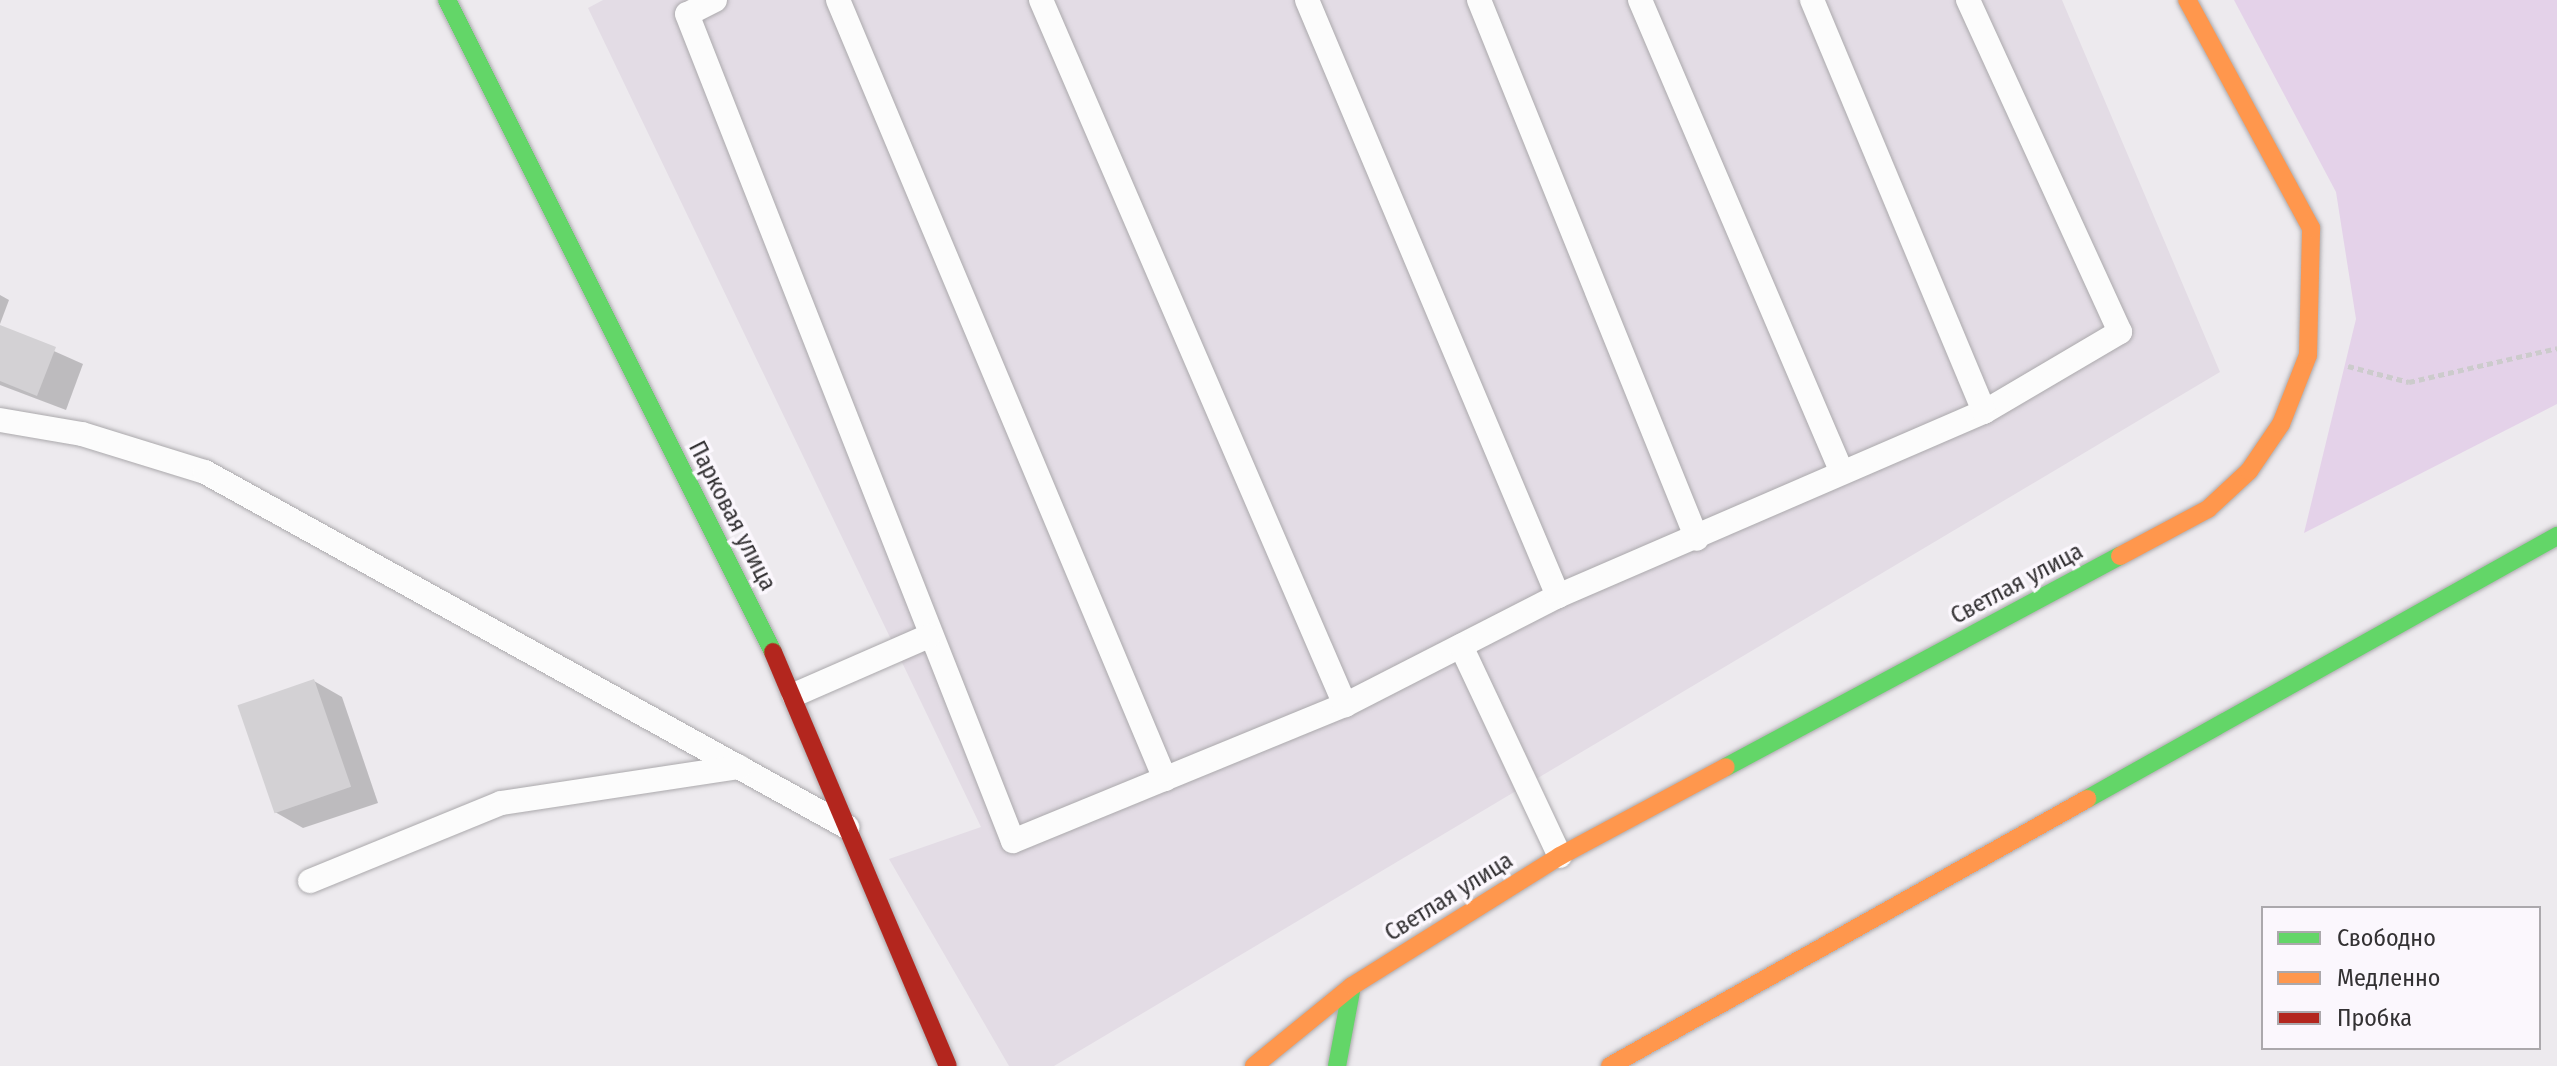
<!DOCTYPE html>
<meta charset="utf-8">
<style>
body{margin:0}
#map{position:relative;width:2557px;height:1066px;overflow:hidden;background:#edeaee;font-family:"Fira Sans Condensed",sans-serif}
div>[style]{position:absolute}
.built>*{inset:0;background:#e3dce5}
.green>*{inset:0;background:#e4d2e9}
.shadow>*{inset:0;background:#0003}
.building>*{inset:0;background:#d3d1d4;transform-origin:0 0}
.path>*{height:5px;margin-top:-2.5px;transform-origin:0;background:repeating-linear-gradient(90deg,#cccbcc 0 6px,transparent 0 10px)}
.roads{filter:drop-shadow(0 0 2px #aba9ac) drop-shadow(0 0 2px #aba9ac)}
.lane>*{height:24px;margin:-12px;padding:0 12px;transform-origin:12px;border-radius:12px;background:#fcfcfc}
.fast>*{height:18px;margin:-9px;padding:0 9px;transform-origin:9px;border-radius:9px;background:#63d668}
.slow>*{height:18px;margin:-9px;padding:0 9px;transform-origin:9px;border-radius:9px;background:#ff974d}
.jam>*{height:18px;margin:-9px;padding:0 9px;transform-origin:9px;border-radius:9px;background:#b3261e}
span{translate:-50% -50%;white-space:nowrap;text-align:center;line-height:1.15;-webkit-text-stroke:7px #fbf7fd;paint-order:stroke}
.street-label{font-size:24px;color:#333133}
.legend{position:absolute;left:2261px;top:906px;width:280px;height:144px;box-sizing:border-box;background:#fbf7fd;border:2px solid #aba8ac;margin:0;padding:10px 14px;list-style:none;font-size:24px;color:#333133}
.legend li{display:flex;align-items:center;gap:16px;height:40px}
.legend b{width:40px;border:2px solid #aba8ac}
</style>
<div id="map">
<div class="built">
<i style="clip-path:polygon(603px 0,2062px 0,2220px 372px,1054px 1066px,1009px 1066px,889px 859px,981px 827px,588px 8px)"></i>
</div>
<div class="green">
<i style="clip-path:polygon(2234px 0,2557px 0,2557px 404px,2304px 533px,2356px 319px,2336px 192px)"></i>
</div>
<div class="shadow">
<i style="clip-path:polygon(0 295px,9px 300px,0 324px)"></i>
<i style="clip-path:polygon(0 327px,83px 364px,66px 410px,0 385px)"></i>
<i style="clip-path:polygon(314px 681px,342px 697px,378px 803px,303px 828px,275px 812px)"></i>
</div>
<div class="building">
<i style="clip-path:polygon(0 325px,56px 347px,37px 396px,0 381px)"></i>
<i style="left:314px;top:679px;width:114px;height:81px;rotate:71deg"></i>
</div>
<div class="path">
<i style="left:2348px;top:366px;width:63px;rotate:14.7deg"></i>
<i style="left:2409px;top:382px;width:152px;rotate:-12.9deg"></i>
</div>
<div class="roads">
<div class="lane">
<i style="left:715px;top:0;width:31px;rotate:153deg"></i>
<i style="left:687px;top:14px;width:889px;rotate:68.49deg"></i>
<i style="left:1013px;top:841px;width:359px;rotate:-22.3deg"></i>
<i style="left:1345px;top:705px;width:239px;rotate:-27.1deg"></i>
<i style="left:1558px;top:596px;width:464px;rotate:-23.4deg"></i>
<i style="left:1984px;top:412px;width:158px;rotate:-30.5deg"></i>
<i style="left:2120px;top:332px;width:365px;rotate:-114.6deg"></i>
<i style="left:838px;top:0;width:845px;rotate:67.23deg"></i>
<i style="left:1041px;top:0;width:768px;rotate:66.67deg"></i>
<i style="left:1307px;top:0;width:647px;rotate:67.16deg"></i>
<i style="left:1479px;top:0;width:581px;rotate:67.98deg"></i>
<i style="left:1640px;top:0;width:509px;rotate:66.86deg"></i>
<i style="left:1812px;top:0;width:446px;rotate:67.3deg"></i>
<i style="left:0;top:420px;width:83px;rotate:9.7deg"></i>
<i style="left:82px;top:434px;width:129px;rotate:17.2deg"></i>
<i style="left:205px;top:472px;width:734px;rotate:28.94deg"></i>
<i style="left:1461px;top:646px;width:232px;rotate:64.8deg"></i>
<i style="left:794px;top:695px;width:147px;rotate:-23.6deg"></i>
<i style="left:310px;top:881px;width:206px;rotate:-22.2deg"></i>
<i style="left:501px;top:803px;width:241px;rotate:-8.6deg"></i>
</div>
<div class="fast">
<i style="left:447px;top:0;width:729px;rotate:63.43deg"></i>
<i style="left:1726px;top:767px;width:447px;rotate:-28.2deg"></i>
<i style="left:2087px;top:799px;width:539px;rotate:-29.23deg"></i>
<i style="left:1337px;top:1066px;width:81px;rotate:-79.4deg"></i>
</div>
<div class="slow">
<i style="left:2120px;top:556px;width:100px;rotate:-28.1deg"></i>
<i style="left:2208px;top:509px;width:56px;rotate:-42.8deg"></i>
<i style="left:2249px;top:471px;width:57px;rotate:-55.8deg"></i>
<i style="left:2281px;top:424px;width:74px;rotate:-68.6deg"></i>
<i style="left:2308px;top:355px;width:127px;rotate:-88.6deg"></i>
<i style="left:2311px;top:228px;width:260px;rotate:-118.5deg"></i>
<i style="left:1254px;top:1066px;width:127px;rotate:-39.2deg"></i>
<i style="left:1352px;top:986px;width:245px;rotate:-32deg"></i>
<i style="left:1560px;top:856px;width:188px;rotate:-28.2deg"></i>
<i style="left:1610px;top:1066px;width:547px;rotate:-29.24deg"></i>
</div>
<div class="jam">
<i style="left:773px;top:652px;width:449px;rotate:67.1deg"></i>
</div>
</div>
<div class="street-label">
<span style="left:732px;top:516px;rotate:63deg">Парковая улица</span>
<span style="left:2017px;top:584px;rotate:-28deg">Светлая улица</span>
<span style="left:1449px;top:897px;rotate:-32deg">Светлая улица</span>
</div>
<ul class="legend">
<li><b style="height:10px;background:#63d668"></b>Свободно</li>
<li><b style="height:10px;background:#ff974d"></b>Медленно</li>
<li><b style="height:10px;background:#b3261e"></b>Пробка</li>
</ul>
</div>
